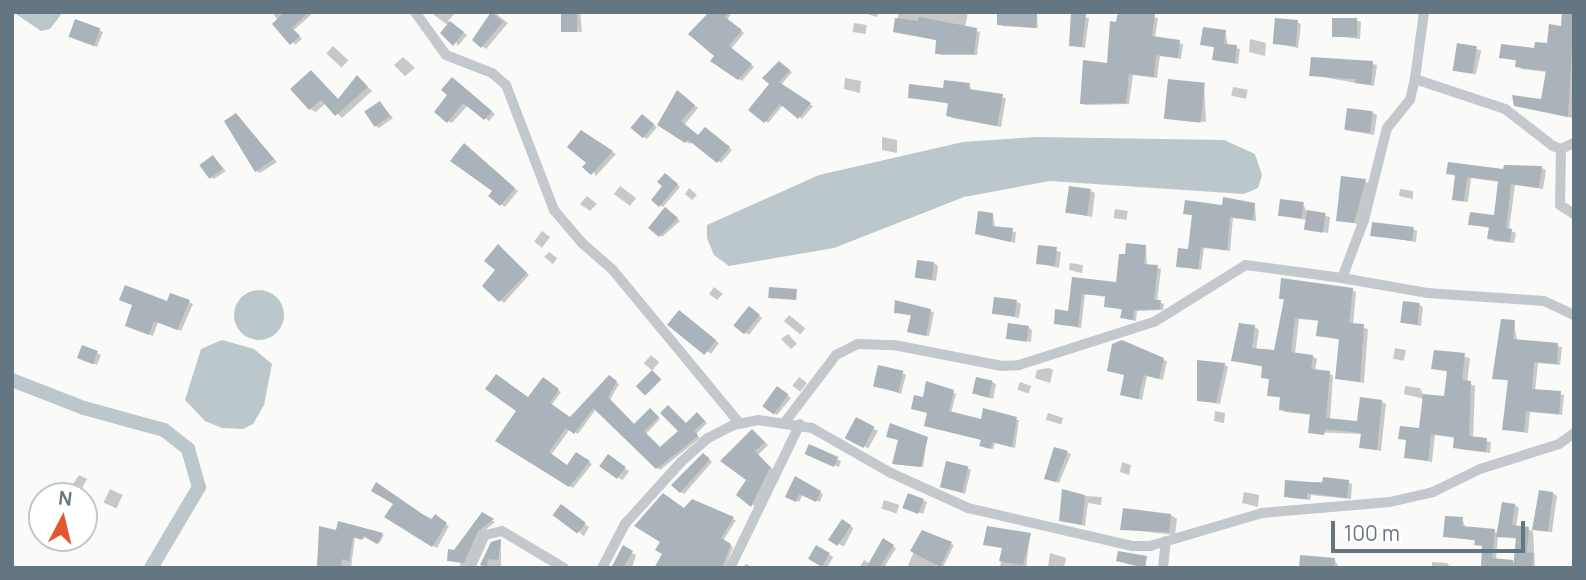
<!DOCTYPE html>
<style>
body{margin:0}
#map{position:relative;width:1586px;height:580px;overflow:hidden;background:#fafaf8;font-family:Manrope,sans-serif}
div>[style]{position:absolute}
.water>*{inset:0;background:#bbc7cb}
.round{border-radius:50%}
.shadow>*{inset:0;background:#0003;transform-origin:0 0}
.canal>*{height:14px;margin:-7px;padding:0 7px;transform-origin:7px;border-radius:7px;background:#bbc7cb}
.building>*{inset:0;background:#aab3b9;transform-origin:0 0}
.street>*{height:10px;margin:-5px;padding:0 5px;transform-origin:5px;border-radius:5px;background:#c3c8cc}
span{translate:-50% -50%;white-space:nowrap;text-align:center;line-height:1.15;-webkit-text-stroke:7px #fff;paint-order:stroke}
.frame{position:absolute;inset:0;border:14px solid #657683;pointer-events:none}
.north{position:absolute;left:28px;top:482px;width:70px;height:70px;box-sizing:border-box;background:#fff;border:2px solid #c1c8cd;border-radius:50%;rotate:7deg;font-size:19px;font-weight:700;line-height:28px;text-align:center;color:#657683}
.north::after{content:'';display:block;margin:auto;width:24px;height:32px;background:#e4572e;clip-path:polygon(50% 0,100% 100%,50% 72%,0 100%)}
.scale{position:absolute;left:1331px;top:521px;width:194px;height:32px;box-sizing:border-box;border:4px solid #657683;border-top:0;padding-left:9px;font-size:21px;line-height:24px;white-space:nowrap;color:#657683;-webkit-text-stroke:5px #fff;paint-order:stroke}
</style>
<div id="map">
<div class="water">
<i style="clip-path:polygon(13px 12px,63px 12px,50px 29px,41px 31px)"></i>
<i style="clip-path:polygon(1036px 137px,1224px 140px,1255px 154px,1262px 175px,1258px 188px,1244px 194px,1050px 181px,964px 197px,834px 248px,729px 266px,714px 255px,707px 238px,707px 225px,819px 175px,963px 142px)"></i>
<i class="round" style="left:234px;top:290px;width:50px;height:50px"></i>
<i style="clip-path:polygon(222px 340px,254px 349px,272px 364px,264px 405px,253px 424px,243px 429px,222px 428px,205px 421px,185px 400px,201px 349px)"></i>
</div>
<div class="shadow">
<i style="clip-path:polygon(272px 12px,314px 12px,294px 30px,302px 39px,295px 45px)"></i>
<i style="clip-path:polygon(430px 12px,456px 12px,448px 21px,467px 35px,458px 46px,449px 26px)"></i>
<i style="clip-path:polygon(494px 12px,508px 23px,486px 49px,474px 40px)"></i>
<i style="clip-path:polygon(562px 12px,580px 13px,582px 32px,564px 31px)"></i>
<i style="clip-path:polygon(709px 12px,732px 12px,727px 20px,744px 33px,731px 49px,754px 67px,742px 81px,712px 61px,717px 55px)"></i>
<i style="clip-path:polygon(860px 12px,878px 12px,877px 17px)"></i>
<i style="clip-path:polygon(899px 12px,968px 12px,965px 28px,980px 32px,977px 55px,940px 55px,938px 40px,899px 33px,895px 31px)"></i>
<i style="clip-path:polygon(1119px 12px,1158px 18px,1155px 38px,1183px 44px,1181px 59px,1160px 56px,1157px 78px,1133px 75px,1129px 104px,1085px 105px,1082px 103px,1108px 65px)"></i>
<i style="clip-path:polygon(999px 14px,1037px 15px,1038px 28px,1002px 26px)"></i>
<i style="clip-path:polygon(1073px 14px,1089px 18px,1085px 48px,1074px 46px)"></i>
<i style="clip-path:polygon(1574px 14px,1572px 118px,1515px 105px,1542px 100px,1547px 72px,1521px 69px,1517px 61px,1501px 57px,1549px 45px)"></i>
<i style="clip-path:polygon(1356px 20px,1361px 22px,1360px 39px,1334px 36px)"></i>
<i style="clip-path:polygon(1297px 22px,1301px 24px,1298px 48px,1274px 43px)"></i>
<i style="left:854px;top:23px;width:13px;height:9px;rotate:9deg"></i>
<i style="clip-path:polygon(99px 30px,103px 32px,97px 47px,74px 38px)"></i>
<i style="clip-path:polygon(1225px 31px,1228px 46px,1240px 49px,1238px 64px,1218px 61px,1216px 48px,1202px 44px)"></i>
<i style="clip-path:polygon(1250px 39px,1266px 43px,1265px 56px,1249px 52px)"></i>
<i style="left:1459px;top:45px;width:23px;height:25px;rotate:13deg"></i>
<i style="left:333px;top:46px;width:21px;height:10px;rotate:43deg"></i>
<i style="clip-path:polygon(403px 57px,415px 68px,405px 76px,394px 65px)"></i>
<i style="clip-path:polygon(1360px 61px,1377px 65px,1374px 86px,1311px 75px)"></i>
<i style="clip-path:polygon(783px 65px,792px 72px,781px 85px,813px 106px,802px 119px,784px 104px,768px 123px,751px 109px)"></i>
<i style="clip-path:polygon(311px 72px,339px 100px,358px 77px,372px 91px,342px 118px,326px 103px,316px 112px,310px 109px)"></i>
<i style="clip-path:polygon(845px 78px,861px 81px,860px 93px,844px 89px)"></i>
<i style="clip-path:polygon(456px 82px,495px 114px,489px 121px,468px 105px,452px 123px,448px 121px)"></i>
<i style="clip-path:polygon(969px 85px,973px 92px,1006px 98px,1001px 127px,952px 118px,948px 115px,950px 104px,910px 97px)"></i>
<i style="clip-path:polygon(1204px 85px,1206px 122px,1168px 118px)"></i>
<i style="left:1233px;top:87px;width:15px;height:9px;rotate:11deg"></i>
<i style="clip-path:polygon(681px 94px,698px 108px,684px 125px,699px 137px,709px 131px,732px 150px,721px 163px,692px 141px,690px 144px,659px 124px)"></i>
<i style="clip-path:polygon(380px 103px,393px 118px,379px 128px,375px 126px)"></i>
<i style="clip-path:polygon(1373px 113px,1377px 115px,1374px 135px,1346px 130px)"></i>
<i style="clip-path:polygon(236px 115px,277px 162px,260px 173px,256px 171px)"></i>
<i style="clip-path:polygon(646px 119px,657px 127px,647px 139px,643px 137px)"></i>
<i style="clip-path:polygon(581px 132px,616px 154px,596px 176px,588px 162px)"></i>
<i style="clip-path:polygon(882px 137px,897px 140px,897px 153px,882px 150px)"></i>
<i style="clip-path:polygon(469px 148px,518px 191px,505px 207px,501px 204px)"></i>
<i style="clip-path:polygon(213px 157px,226px 171px,214px 179px,210px 177px)"></i>
<i style="clip-path:polygon(1542px 168px,1546px 170px,1543px 189px,1515px 185px,1509px 230px,1516px 233px,1514px 243px,1493px 241px,1490px 228px,1470px 224px,1495px 217px,1500px 182px,1471px 178px,1468px 202px,1458px 201px,1454px 199px,1456px 176px,1448px 173px)"></i>
<i style="clip-path:polygon(668px 177px,680px 187px,663px 207px,660px 205px)"></i>
<i style="clip-path:polygon(1343px 178px,1370px 183px,1358px 224px,1338px 220px)"></i>
<i style="left:620px;top:186px;width:20px;height:10px;rotate:37deg"></i>
<i style="clip-path:polygon(689px 188px,697px 195px,692px 200px,685px 194px)"></i>
<i style="clip-path:polygon(1400px 189px,1413px 191px,1413px 199px,1399px 196px)"></i>
<i style="clip-path:polygon(1091px 191px,1095px 193px,1092px 217px,1068px 212px)"></i>
<i style="clip-path:polygon(587px 196px,597px 204px,590px 211px,580px 204px)"></i>
<i style="clip-path:polygon(1303px 204px,1307px 212px,1330px 217px,1328px 233px,1306px 229px,1307px 220px,1280px 215px)"></i>
<i style="clip-path:polygon(1255px 205px,1256px 221px,1233px 218px,1230px 251px,1204px 248px,1201px 270px,1178px 266px,1189px 251px,1194px 216px,1185px 213px)"></i>
<i style="left:1115px;top:209px;width:13px;height:9px;rotate:9deg"></i>
<i style="clip-path:polygon(668px 211px,680px 221px,662px 237px,660px 235px)"></i>
<i style="clip-path:polygon(993px 215px,995px 228px,1016px 232px,1015px 243px,981px 235px)"></i>
<i style="clip-path:polygon(1413px 229px,1417px 231px,1416px 242px,1369px 234px)"></i>
<i style="left:542px;top:231px;width:10px;height:13px;rotate:37deg"></i>
<i style="clip-path:polygon(1040px 247px,1061px 252px,1059px 268px,1038px 263px)"></i>
<i style="clip-path:polygon(1146px 247px,1147px 266px,1161px 269px,1157px 302px,1164px 304px,1163px 310px,1137px 311px,1136px 321px,1126px 319px,1123px 310px,1106px 306px,1107px 297px,1085px 294px,1081px 328px,1055px 323px,1069px 313px,1073px 279px,1117px 284px)"></i>
<i style="clip-path:polygon(501px 248px,529px 275px,504px 303px,484px 286px,497px 270px)"></i>
<i style="clip-path:polygon(549px 252px,557px 258px,553px 264px,544px 257px)"></i>
<i style="clip-path:polygon(934px 263px,938px 266px,936px 281px,916px 277px)"></i>
<i style="clip-path:polygon(1070px 263px,1083px 265px,1082px 273px,1069px 270px)"></i>
<i style="clip-path:polygon(714px 287px,723px 294px,717px 300px,709px 294px)"></i>
<i style="clip-path:polygon(1352px 290px,1356px 292px,1353px 325px,1368px 329px,1364px 383px,1337px 378px,1341px 340px,1318px 335px,1320px 321px,1299px 319px,1295px 354px,1312px 356px,1317px 359px,1315px 371px,1333px 375px,1330px 420px,1359px 423px,1381px 401px,1386px 404px,1381px 451px,1361px 447px,1363px 434px,1310px 432px,1312px 415px,1285px 412px,1281px 409px,1282px 398px,1269px 395px,1271px 380px,1263px 377px,1264px 367px,1233px 360px,1255px 327px,1259px 330px,1256px 350px,1276px 352px,1285px 300px,1281px 298px)"></i>
<i style="clip-path:polygon(189px 302px,193px 304px,181px 331px,158px 322px,153px 336px,130px 327px,168px 303px)"></i>
<i style="clip-path:polygon(1017px 302px,1021px 304px,1019px 318px,994px 313px)"></i>
<i style="clip-path:polygon(1419px 305px,1423px 307px,1421px 326px,1402px 322px)"></i>
<i style="clip-path:polygon(753px 311px,762px 318px,749px 335px,745px 332px)"></i>
<i style="clip-path:polygon(931px 311px,934px 313px,929px 336px,913px 333px,913px 316px,896px 312px)"></i>
<i style="clip-path:polygon(684px 315px,719px 343px,711px 354px,707px 351px)"></i>
<i style="left:789px;top:315px;width:21px;height:8px;rotate:39deg"></i>
<i style="clip-path:polygon(1514px 322px,1517px 341px,1562px 347px,1560px 365px,1538px 363px,1535px 391px,1564px 395px,1562px 415px,1530px 412px,1528px 433px,1503px 429px,1510px 381px,1494px 378px)"></i>
<i style="clip-path:polygon(1028px 327px,1032px 330px,1031px 342px,1008px 338px)"></i>
<i style="clip-path:polygon(788px 334px,797px 344px,791px 349px,781px 339px)"></i>
<i style="clip-path:polygon(83px 347px,101px 355px,97px 365px,83px 360px)"></i>
<i style="left:1395px;top:348px;width:11px;height:11px;rotate:10deg"></i>
<i style="clip-path:polygon(1435px 352px,1470px 358px,1467px 383px,1475px 386px,1473px 438px,1491px 442px,1490px 453px,1459px 449px,1455px 447px,1456px 438px,1435px 435px,1432px 462px,1406px 457px,1408px 441px,1400px 438px,1420px 430px,1424px 399px,1404px 394px,1405px 386px,1420px 388px,1424px 396px,1446px 397px,1449px 372px,1433px 368px)"></i>
<i style="left:651px;top:355px;width:11px;height:11px;rotate:41deg"></i>
<i style="clip-path:polygon(1150px 356px,1167px 361px,1163px 380px,1147px 376px,1142px 400px,1125px 396px)"></i>
<i style="clip-path:polygon(1224px 364px,1228px 367px,1220px 404px,1199px 400px)"></i>
<i style="clip-path:polygon(1049px 368px,1053px 370px,1050px 383px,1035px 378px,1037px 370px)"></i>
<i style="clip-path:polygon(654px 373px,661px 380px,647px 394px,646px 394px)"></i>
<i style="clip-path:polygon(902px 373px,906px 375px,901px 394px,875px 385px)"></i>
<i style="clip-path:polygon(609px 377px,619px 384px,610px 400px,635px 425px,653px 412px,660px 419px,646px 434px,661px 449px,700px 416px,707px 423px,696px 434px,700px 438px,660px 470px,596px 409px,578px 434px,570px 429px,551px 455px,568px 467px,577px 454px,592px 464px,573px 488px,498px 441px,543px 379px,561px 392px,551px 406px,570px 419px)"></i>
<i style="left:799px;top:377px;width:10px;height:11px;rotate:37deg"></i>
<i style="clip-path:polygon(992px 382px,996px 384px,993px 399px,978px 395px)"></i>
<i style="left:1020px;top:382px;width:12px;height:8px;rotate:20deg"></i>
<i style="clip-path:polygon(943px 387px,956px 394px,951px 413px,982px 421px,1019px 420px,1015px 448px,995px 443px,993px 449px,984px 447px,983px 440px,929px 413px,924px 399px)"></i>
<i style="clip-path:polygon(782px 391px,791px 398px,777px 415px,764px 406px)"></i>
<i style="clip-path:polygon(1215px 411px,1225px 413px,1224px 423px,1214px 421px)"></i>
<i style="left:1048px;top:413px;width:16px;height:7px;rotate:18deg"></i>
<i style="left:856px;top:419px;width:25px;height:20px;rotate:29deg"></i>
<i style="clip-path:polygon(753px 431px,768px 445px,758px 455px,774px 470px,756px 507px,738px 495px,749px 480px)"></i>
<i style="clip-path:polygon(927px 438px,923px 467px,894px 464px)"></i>
<i style="clip-path:polygon(810px 447px,841px 461px,839px 467px,811px 455px)"></i>
<i style="clip-path:polygon(1055px 449px,1071px 454px,1059px 483px,1046px 479px)"></i>
<i style="left:608px;top:456px;width:26px;height:11px;rotate:36deg"></i>
<i style="clip-path:polygon(707px 457px,712px 462px,684px 494px,681px 492px)"></i>
<i style="clip-path:polygon(1122px 462px,1131px 465px,1129px 475px,1120px 472px)"></i>
<i style="clip-path:polygon(967px 468px,971px 470px,965px 494px,946px 488px)"></i>
<i style="clip-path:polygon(79px 475px,87px 479px,80px 492px,71px 487px)"></i>
<i style="clip-path:polygon(796px 478px,823px 494px,820px 502px,803px 494px,799px 502px,788px 496px)"></i>
<i style="clip-path:polygon(1287px 482px,1348px 482px,1352px 484px,1351px 499px,1311px 495px,1310px 500px,1290px 498px,1286px 496px)"></i>
<i style="left:110px;top:489px;width:14px;height:15px;rotate:25deg"></i>
<i style="clip-path:polygon(1244px 492px,1259px 495px,1258px 507px,1242px 503px)"></i>
<i style="clip-path:polygon(1553px 493px,1557px 496px,1552px 532px,1538px 531px,1534px 529px)"></i>
<i style="clip-path:polygon(1085px 496px,1102px 497px,1101px 505px,1088px 503px,1085px 526px,1061px 520px)"></i>
<i style="left:884px;top:500px;width:16px;height:9px;rotate:18deg"></i>
<i style="clip-path:polygon(923px 500px,927px 502px,923px 514px,910px 509px)"></i>
<i style="clip-path:polygon(396px 503px,449px 526px,437px 548px,387px 517px)"></i>
<i style="clip-path:polygon(evenodd,1515px 505px,1519px 508px,1516px 527px,1533px 531px,1535px 568px,1482px 568px,1484px 546px,1477px 541px,1445px 536px,1462px 519px,1466px 528px,1499px 533px,1515px 505px,1498px 535px,1517px 539px,1515px 562px,1496px 560px,1498px 535px)"></i>
<i style="clip-path:polygon(565px 509px,589px 527px,584px 536px,581px 534px)"></i>
<i style="clip-path:polygon(685px 510px,736px 520px,723px 541px,733px 547px,725px 568px,656px 568px)"></i>
<i style="clip-path:polygon(482px 515px,495px 522px,482px 533px,466px 568px,458px 568px,461px 563px,448px 560px)"></i>
<i style="clip-path:polygon(1171px 515px,1177px 519px,1175px 535px,1122px 529px)"></i>
<i style="left:842px;top:522px;width:13px;height:21px;rotate:27deg"></i>
<i style="clip-path:polygon(340px 523px,384px 535px,379px 544px,365px 535px,364px 539px,355px 537px,351px 568px,317px 568px,321px 528px,338px 532px)"></i>
<i style="clip-path:polygon(922px 533px,954px 545px,943px 567px,936px 564px,935px 568px,907px 568px)"></i>
<i style="clip-path:polygon(1030px 535px,1026px 568px,1000px 568px,1003px 548px)"></i>
<i style="clip-path:polygon(501px 541px,501px 568px,480px 568px,492px 543px)"></i>
<i style="clip-path:polygon(884px 541px,896px 548px,884px 568px,859px 568px,864px 560px,870px 564px)"></i>
<i style="left:816px;top:547px;width:20px;height:13px;rotate:30deg"></i>
<i style="clip-path:polygon(623px 548px,636px 555px,632px 568px,611px 568px)"></i>
<i style="clip-path:polygon(1050px 553px,1066px 558px,1064px 568px,1048px 567px)"></i>
<i style="clip-path:polygon(1335px 560px,1339px 568px,1300px 568px)"></i>
<i style="clip-path:polygon(1432px 562px,1447px 563px,1451px 568px,1432px 568px)"></i>
<i style="clip-path:polygon(746px 564px,753px 568px,742px 568px)"></i>
</div>
<div class="canal">
<i style="left:12px;top:380px;width:77px;rotate:21.3deg"></i>
<i style="left:84px;top:408px;width:83px;rotate:15.4deg"></i>
<i style="left:164px;top:430px;width:31px;rotate:38deg"></i>
<i style="left:188px;top:449px;width:40px;rotate:74deg"></i>
<i style="left:199px;top:487px;width:94px;rotate:120.7deg"></i>
</div>
<div class="building">
<i style="clip-path:polygon(284px 12px,309px 12px,292px 28px,300px 36px,290px 45px,272px 24px)"></i>
<i style="clip-path:polygon(491px 12px,503px 22px,481px 48px,472px 40px)"></i>
<i style="left:561px;top:12px;width:16px;height:20px"></i>
<i style="clip-path:polygon(709px 12px,729px 12px,725px 17px,742px 30px,729px 46px,752px 64px,738px 80px,710px 61px,714px 56px,688px 34px)"></i>
<i style="clip-path:polygon(997px 12px,1037px 13px,1036px 28px,997px 25px)"></i>
<i style="clip-path:polygon(1071px 12px,1086px 14px,1082px 47px,1069px 46px)"></i>
<i style="clip-path:polygon(1118px 12px,1155px 14px,1152px 36px,1180px 40px,1178px 58px,1156px 55px,1154px 77px,1129px 74px,1126px 103px,1080px 104px,1083px 60px,1107px 63px,1110px 21px,1116px 22px)"></i>
<i style="clip-path:polygon(1562px 12px,1574px 12px,1568px 117px,1514px 106px,1512px 95px,1541px 99px,1546px 71px,1515px 67px,1516px 60px,1499px 58px,1501px 44px,1534px 48px,1535px 42px,1547px 43px,1549px 24px,1561px 26px)"></i>
<i style="clip-path:polygon(919px 17px,977px 28px,974px 54px,935px 54px,936px 40px,893px 32px,895px 18px,918px 21px)"></i>
<i style="left:1275px;top:18px;width:23px;height:26px;rotate:5deg"></i>
<i style="left:1332px;top:18px;width:25px;height:19px"></i>
<i style="left:75px;top:19px;width:27px;height:19px;rotate:20deg"></i>
<i style="clip-path:polygon(450px 21px,464px 32px,453px 46px,440px 33px)"></i>
<i style="clip-path:polygon(1203px 27px,1226px 30px,1224px 44px,1237px 45px,1235px 63px,1212px 60px,1214px 47px,1200px 45px)"></i>
<i style="left:1457px;top:43px;width:20px;height:28px;rotate:9deg"></i>
<i style="clip-path:polygon(1311px 57px,1373px 61px,1371px 85px,1355px 83px,1356px 79px,1309px 76px)"></i>
<i style="clip-path:polygon(779px 61px,790px 70px,779px 82px,811px 103px,798px 119px,780px 104px,764px 123px,748px 110px,769px 84px,762px 78px)"></i>
<i style="clip-path:polygon(311px 70px,338px 99px,357px 75px,368px 87px,335px 116px,321px 100px,309px 110px,290px 89px)"></i>
<i style="clip-path:polygon(452px 77px,492px 111px,484px 120px,463px 103px,447px 123px,434px 112px,447px 95px,441px 90px)"></i>
<i style="left:1168px;top:79px;width:37px;height:40px;rotate:6deg"></i>
<i style="clip-path:polygon(944px 80px,970px 83px,969px 89px,1003px 94px,997px 126px,946px 116px,948px 103px,908px 98px,909px 84px,943px 88px)"></i>
<i style="clip-path:polygon(677px 90px,695px 105px,681px 121px,698px 135px,705px 127px,730px 147px,717px 163px,688px 140px,685px 143px,657px 125px)"></i>
<i style="left:380px;top:101px;width:18px;height:19px;rotate:56deg"></i>
<i style="left:1347px;top:108px;width:26px;height:22px;rotate:7deg"></i>
<i style="clip-path:polygon(236px 113px,274px 159px,255px 172px,224px 121px)"></i>
<i style="left:642px;top:114px;width:16px;height:18px;rotate:40deg"></i>
<i style="clip-path:polygon(581px 130px,613px 151px,591px 175px,582px 167px,586px 163px,567px 147px)"></i>
<i style="clip-path:polygon(464px 143px,515px 188px,500px 206px,488px 196px,492px 191px,450px 161px)"></i>
<i style="left:213px;top:155px;width:17px;height:17px;rotate:54deg"></i>
<i style="clip-path:polygon(1448px 162px,1503px 169px,1504px 165px,1542px 166px,1539px 188px,1511px 184px,1506px 228px,1512px 229px,1510px 242px,1487px 239px,1489px 227px,1468px 225px,1470px 212px,1494px 215px,1498px 181px,1467px 177px,1464px 201px,1452px 200px,1455px 175px,1446px 174px)"></i>
<i style="clip-path:polygon(665px 173px,678px 184px,659px 207px,651px 200px,662px 186px,657px 182px)"></i>
<i style="clip-path:polygon(1341px 176px,1366px 179px,1354px 223px,1336px 221px)"></i>
<i style="left:1069px;top:186px;width:22px;height:27px;rotate:8deg"></i>
<i style="clip-path:polygon(1223px 197px,1255px 203px,1253px 220px,1230px 217px,1227px 250px,1201px 247px,1198px 269px,1176px 267px,1178px 248px,1188px 249px,1192px 215px,1183px 214px,1185px 200px,1222px 205px)"></i>
<i style="left:1280px;top:199px;width:24px;height:17px;rotate:7deg"></i>
<i style="clip-path:polygon(665px 207px,678px 218px,659px 237px,648px 228px)"></i>
<i style="left:1307px;top:210px;width:19px;height:20px;rotate:9deg"></i>
<i style="clip-path:polygon(978px 211px,993px 213px,992px 226px,1013px 228px,1011px 242px,975px 234px)"></i>
<i style="left:1372px;top:222px;width:42px;height:14px;rotate:7deg"></i>
<i style="clip-path:polygon(1126px 243px,1146px 245px,1144px 264px,1158px 265px,1154px 300px,1161px 300px,1160px 309px,1134px 310px,1133px 320px,1120px 318px,1122px 309px,1104px 307px,1105px 296px,1082px 294px,1078px 327px,1054px 324px,1055px 309px,1068px 311px,1072px 277px,1116px 282px,1119px 254px,1125px 254px)"></i>
<i style="clip-path:polygon(498px 244px,527px 273px,499px 302px,482px 286px,495px 270px,484px 261px)"></i>
<i style="left:1038px;top:245px;width:19px;height:19px;rotate:6deg"></i>
<i style="left:917px;top:260px;width:17px;height:18px;rotate:7deg"></i>
<i style="clip-path:polygon(1281px 278px,1353px 288px,1349px 323px,1364px 324px,1360px 382px,1335px 379px,1339px 339px,1316px 336px,1318px 320px,1295px 318px,1291px 352px,1313px 355px,1311px 369px,1330px 371px,1326px 418px,1357px 421px,1360px 397px,1382px 400px,1377px 450px,1359px 448px,1361px 433px,1325px 429px,1324px 435px,1308px 433px,1310px 414px,1279px 410px,1280px 397px,1267px 396px,1269px 379px,1261px 378px,1262px 366px,1231px 361px,1239px 323px,1255px 325px,1252px 348px,1274px 350px,1284px 299px,1279px 299px)"></i>
<i style="clip-path:polygon(125px 285px,167px 301px,170px 293px,190px 300px,177px 330px,154px 321px,149px 335px,125px 326px,132px 305px,119px 300px)"></i>
<i style="left:769px;top:287px;width:28px;height:11px;rotate:4deg"></i>
<i style="left:994px;top:297px;width:23px;height:17px;rotate:7deg"></i>
<i style="clip-path:polygon(895px 300px,931px 309px,926px 336px,907px 332px,911px 315px,894px 313px)"></i>
<i style="left:1403px;top:301px;width:17px;height:22px;rotate:7deg"></i>
<i style="left:749px;top:306px;width:14px;height:25px;rotate:39deg"></i>
<i style="left:679px;top:310px;width:48px;height:19px;rotate:39deg"></i>
<i style="clip-path:polygon(1501px 319px,1515px 320px,1513px 339px,1558px 343px,1557px 364px,1534px 362px,1532px 389px,1561px 391px,1559px 414px,1526px 411px,1524px 432px,1502px 430px,1508px 380px,1492px 379px)"></i>
<i style="left:1008px;top:323px;width:21px;height:16px;rotate:8deg"></i>
<i style="clip-path:polygon(1122px 340px,1164px 358px,1159px 379px,1144px 375px,1138px 399px,1120px 395px,1124px 375px,1107px 371px,1112px 344px)"></i>
<i style="left:82px;top:345px;width:17px;height:14px;rotate:21deg"></i>
<i style="clip-path:polygon(1434px 350px,1465px 353px,1462px 380px,1471px 381px,1469px 436px,1487px 438px,1486px 452px,1453px 448px,1454px 437px,1431px 434px,1428px 461px,1404px 458px,1406px 440px,1398px 439px,1400px 426px,1419px 428px,1423px 394px,1444px 396px,1447px 371px,1431px 369px)"></i>
<i style="clip-path:polygon(1197px 360px,1225px 363px,1216px 403px,1197px 401px)"></i>
<i style="left:878px;top:365px;width:26px;height:22px;rotate:13deg"></i>
<i style="left:652px;top:370px;width:13px;height:23px;rotate:45deg"></i>
<i style="clip-path:polygon(496px 374px,528px 397px,543px 377px,559px 389px,550px 403px,570px 417px,609px 375px,617px 381px,608px 397px,634px 424px,650px 408px,659px 417px,644px 431px,660px 447px,678px 431px,660px 413px,668px 405px,686px 423px,697px 412px,705px 421px,694px 431px,698px 435px,692px 441px,656px 469px,593px 408px,574px 434px,566px 428px,549px 452px,567px 465px,576px 452px,590px 461px,569px 487px,495px 441px,516px 411px,485px 389px)"></i>
<i style="left:976px;top:377px;width:17px;height:17px;rotate:13deg"></i>
<i style="clip-path:polygon(926px 381px,954px 390px,949px 411px,981px 419px,983px 408px,1017px 417px,1012px 447px,992px 442px,991px 449px,979px 446px,981px 440px,924px 426px,927px 413px,911px 409px,914px 395px,923px 397px)"></i>
<i style="left:777px;top:386px;width:14px;height:25px;rotate:36deg"></i>
<i style="left:856px;top:417px;width:21px;height:24px;rotate:28deg"></i>
<i style="clip-path:polygon(890px 423px,928px 437px,921px 467px,892px 464px,898px 440px,886px 437px)"></i>
<i style="clip-path:polygon(752px 429px,765px 442px,755px 451px,770px 467px,751px 507px,736px 495px,746px 480px,720px 461px)"></i>
<i style="left:809px;top:444px;width:32px;height:11px;rotate:24deg"></i>
<i style="clip-path:polygon(1054px 447px,1068px 451px,1056px 482px,1044px 479px)"></i>
<i style="clip-path:polygon(703px 453px,710px 459px,680px 493px,671px 485px)"></i>
<i style="left:608px;top:454px;width:22px;height:15px;rotate:36deg"></i>
<i style="left:946px;top:461px;width:23px;height:27px;rotate:13deg"></i>
<i style="clip-path:polygon(795px 476px,821px 491px,816px 502px,799px 494px,796px 502px,785px 497px)"></i>
<i style="clip-path:polygon(1323px 477px,1349px 480px,1347px 498px,1307px 493px,1307px 499px,1284px 497px,1285px 480px,1322px 483px)"></i>
<i style="clip-path:polygon(376px 482px,431px 520px,435px 514px,447px 523px,432px 547px,384px 517px,393px 504px,371px 491px)"></i>
<i style="clip-path:polygon(1062px 489px,1085px 495px,1082px 525px,1059px 521px)"></i>
<i style="clip-path:polygon(1539px 490px,1553px 492px,1548px 531px,1532px 530px)"></i>
<i style="clip-path:polygon(663px 493px,684px 508px,692px 499px,734px 517px,721px 538px,731px 544px,722px 568px,654px 568px,662px 554px,655px 550px,660px 542px,634px 526px)"></i>
<i style="left:908px;top:493px;width:17px;height:16px;rotate:21deg"></i>
<i style="clip-path:polygon(1502px 502px,1515px 504px,1512px 525px,1529px 527px,1527px 552px,1534px 553px,1532px 568px,1513px 568px,1516px 538px,1496px 537px)"></i>
<i style="left:561px;top:504px;width:31px;height:14px;rotate:37deg"></i>
<i style="clip-path:polygon(1123px 508px,1171px 514px,1169px 532px,1120px 530px)"></i>
<i style="clip-path:polygon(482px 512px,494px 519px,478px 531px,464px 563px,447px 561px,448px 549px,454px 550px)"></i>
<i style="clip-path:polygon(1445px 516px,1463px 517px,1462px 526px,1495px 529px,1492px 558px,1513px 560px,1513px 568px,1481px 568px,1482px 546px,1474px 545px,1475px 540px,1443px 537px)"></i>
<i style="left:842px;top:519px;width:11px;height:25px;rotate:34deg"></i>
<i style="clip-path:polygon(338px 521px,383px 533px,377px 544px,363px 536px,362px 540px,353px 537px,349px 561px,342px 559px,341px 568px,317px 568px,319px 526px,336px 530px)"></i>
<i style="clip-path:polygon(987px 526px,1031px 533px,1023px 565px,999px 561px,1002px 548px,983px 545px)"></i>
<i style="clip-path:polygon(922px 530px,952px 542px,940px 567px,910px 551px)"></i>
<i style="clip-path:polygon(883px 538px,894px 545px,879px 568px,866px 568px)"></i>
<i style="clip-path:polygon(501px 539px,498px 560px,488px 559px,487px 566px,480px 565px,491px 542px)"></i>
<i style="clip-path:polygon(623px 545px,633px 551px,623px 568px,611px 568px)"></i>
<i style="left:816px;top:545px;width:16px;height:16px;rotate:30deg"></i>
<i style="clip-path:polygon(1118px 551px,1147px 556px,1145px 568px,1116px 561px)"></i>
<i style="clip-path:polygon(1300px 555px,1335px 558px,1334px 568px,1299px 568px)"></i>
</div>
<div class="street">
<i style="left:415px;top:12px;width:53px;rotate:54.2deg"></i>
<i style="left:446px;top:55px;width:49px;rotate:21.4deg"></i>
<i style="left:492px;top:73px;width:18px;rotate:41deg"></i>
<i style="left:506px;top:85px;width:134px;rotate:69deg"></i>
<i style="left:554px;top:210px;width:43px;rotate:49.7deg"></i>
<i style="left:582px;top:243px;width:40px;rotate:41deg"></i>
<i style="left:612px;top:269px;width:201px;rotate:50.4deg"></i>
<i style="left:1424px;top:12px;width:68px;rotate:97.7deg"></i>
<i style="left:1415px;top:79px;width:95px;rotate:18.4deg"></i>
<i style="left:1505px;top:109px;width:61px;rotate:37.6deg"></i>
<i style="left:1553px;top:146px;width:9px;rotate:21deg"></i>
<i style="left:1561px;top:149px;width:14px;rotate:-25deg"></i>
<i style="left:1561px;top:149px;width:56px;rotate:91deg"></i>
<i style="left:1560px;top:205px;width:17px;rotate:33deg"></i>
<i style="left:1342px;top:278px;width:86px;rotate:10deg"></i>
<i style="left:1427px;top:293px;width:117px;rotate:3.9deg"></i>
<i style="left:1544px;top:301px;width:33px;rotate:25deg"></i>
<i style="left:785px;top:422px;width:84px;rotate:-52.7deg"></i>
<i style="left:836px;top:355px;width:25px;rotate:-27deg"></i>
<i style="left:858px;top:344px;width:36px;rotate:2deg"></i>
<i style="left:894px;top:345px;width:110px;rotate:11deg"></i>
<i style="left:1002px;top:366px;width:17px;rotate:-3deg"></i>
<i style="left:1019px;top:365px;width:142px;rotate:-17.7deg"></i>
<i style="left:1154px;top:322px;width:108px;rotate:-31.8deg"></i>
<i style="left:1246px;top:265px;width:97px;rotate:7.7deg"></i>
<i style="left:1342px;top:278px;width:62px;rotate:-69.2deg"></i>
<i style="left:1364px;top:220px;width:95px;rotate:-76deg"></i>
<i style="left:1387px;top:128px;width:36px;rotate:-51deg"></i>
<i style="left:1410px;top:100px;width:22px;rotate:-77deg"></i>
<i style="left:470px;top:568px;width:36px;rotate:-66deg"></i>
<i style="left:485px;top:535px;width:17px;rotate:-13deg"></i>
<i style="left:502px;top:531px;width:72px;rotate:30.8deg"></i>
<i style="left:602px;top:568px;width:50px;rotate:-62.4deg"></i>
<i style="left:625px;top:524px;width:84px;rotate:-47.9deg"></i>
<i style="left:681px;top:462px;width:36px;rotate:-42deg"></i>
<i style="left:708px;top:438px;width:28px;rotate:-27deg"></i>
<i style="left:733px;top:425px;width:25px;rotate:-11deg"></i>
<i style="left:758px;top:420px;width:55px;rotate:8.4deg"></i>
<i style="left:812px;top:428px;width:91px;rotate:29.7deg"></i>
<i style="left:891px;top:473px;width:85px;rotate:24.4deg"></i>
<i style="left:968px;top:508px;width:168px;rotate:13deg"></i>
<i style="left:1132px;top:546px;width:18px"></i>
<i style="left:1150px;top:546px;width:117px;rotate:-16.4deg"></i>
<i style="left:1262px;top:513px;width:128px;rotate:-4.9deg"></i>
<i style="left:1390px;top:502px;width:44px;rotate:-13.1deg"></i>
<i style="left:1433px;top:492px;width:52px;rotate:-26.1deg"></i>
<i style="left:1480px;top:469px;width:83px;rotate:-17.6deg"></i>
<i style="left:1559px;top:444px;width:19px;rotate:-36deg"></i>
<i style="left:730px;top:568px;width:160px;rotate:-64.1deg"></i>
<i style="left:1163px;top:568px;width:27px;rotate:-84deg"></i>
</div>
<div class="frame"></div>
<div class="north">N</div>
<div class="scale">100 m</div>
</div>
